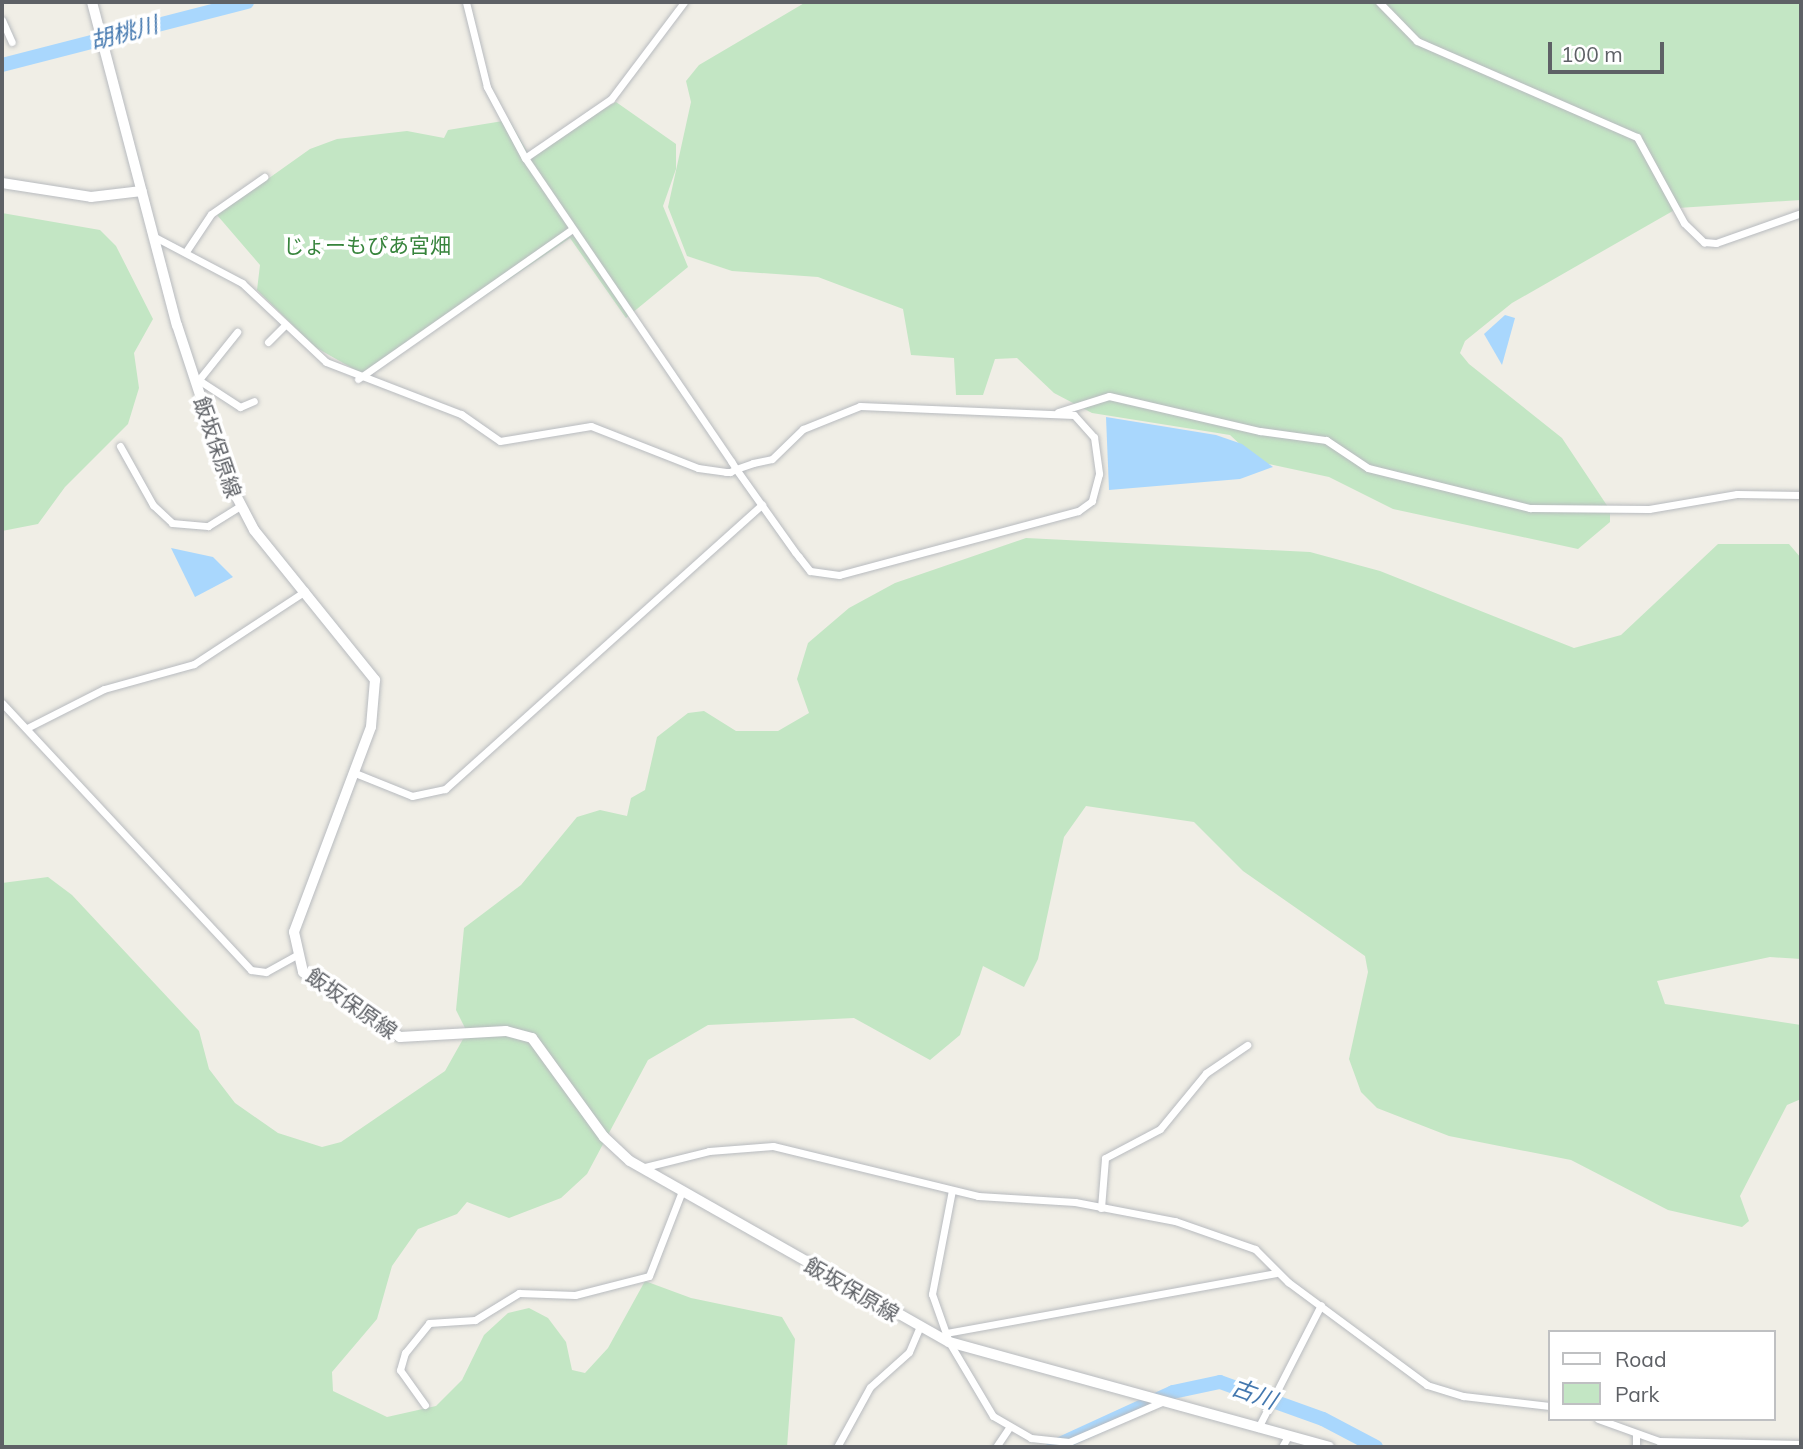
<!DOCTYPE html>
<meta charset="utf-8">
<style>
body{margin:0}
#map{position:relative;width:1803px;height:1449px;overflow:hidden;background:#f0eee6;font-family:Mulish,"Noto Sans JP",sans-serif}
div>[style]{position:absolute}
.green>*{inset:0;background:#c3e6c4}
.water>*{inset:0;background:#a9d7fd}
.river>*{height:14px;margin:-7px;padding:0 7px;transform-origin:7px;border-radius:7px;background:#a9d7fd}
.roads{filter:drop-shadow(0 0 2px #b8bbbf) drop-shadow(0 0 2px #b8bbbf)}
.street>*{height:7px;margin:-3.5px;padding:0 3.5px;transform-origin:3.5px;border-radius:3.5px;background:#fff}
.secondary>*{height:10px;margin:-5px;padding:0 5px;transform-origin:5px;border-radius:5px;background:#fff}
span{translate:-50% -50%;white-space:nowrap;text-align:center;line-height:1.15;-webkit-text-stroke:7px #fff;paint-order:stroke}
.park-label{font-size:21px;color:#37843c}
.street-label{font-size:21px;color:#5e6166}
.water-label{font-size:23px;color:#4478af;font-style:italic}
.frame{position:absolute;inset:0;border:4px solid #5e6166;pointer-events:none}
.legend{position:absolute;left:1548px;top:1330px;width:228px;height:91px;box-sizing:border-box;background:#fff;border:2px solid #bfc0c2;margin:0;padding:9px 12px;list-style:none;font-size:21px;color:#5e6166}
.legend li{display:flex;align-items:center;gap:14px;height:35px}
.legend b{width:35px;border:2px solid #bfc0c2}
.scale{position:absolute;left:1548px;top:42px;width:116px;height:32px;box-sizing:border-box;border:4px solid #5e6166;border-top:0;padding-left:9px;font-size:21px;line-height:24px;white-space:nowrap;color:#5e6166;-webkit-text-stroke:5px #fff;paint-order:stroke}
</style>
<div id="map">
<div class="green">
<i style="clip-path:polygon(806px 2px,1801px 2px,1801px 200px,1678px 208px,1512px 303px,1465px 341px,1460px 353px,1469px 364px,1562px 438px,1610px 510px,1610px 522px,1578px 549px,1393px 509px,1329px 477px,1259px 462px,1230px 435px,1092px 413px,1054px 393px,1017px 358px,995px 359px,983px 395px,956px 395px,954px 358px,911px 355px,903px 309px,818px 277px,732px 271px,687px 256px,668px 207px,691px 102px,686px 81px,699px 65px)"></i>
<i style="clip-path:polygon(616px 102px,676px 144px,676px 169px,663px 206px,688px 267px,626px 318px,570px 238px,366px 376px,315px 347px,257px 290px,260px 265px,217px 215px,310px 149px,337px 139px,407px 131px,444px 138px,448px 130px,509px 120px,528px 153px)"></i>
<i style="clip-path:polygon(2px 213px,100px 230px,116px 246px,153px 319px,134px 353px,139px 388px,128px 424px,65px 487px,38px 524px,2px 531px)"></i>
<i style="clip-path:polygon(1026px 538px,1310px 552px,1380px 571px,1574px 648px,1621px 635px,1718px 544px,1789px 544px,1801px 558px,1801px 959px,1770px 957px,1657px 981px,1665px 1004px,1801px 1025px,1801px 1099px,1787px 1105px,1740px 1196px,1749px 1221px,1742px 1227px,1668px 1210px,1571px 1160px,1449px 1136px,1377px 1108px,1361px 1092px,1349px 1059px,1368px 972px,1365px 956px,1243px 871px,1194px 822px,1086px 806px,1064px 837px,1038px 959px,1024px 987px,983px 966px,960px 1035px,930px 1060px,854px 1018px,708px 1025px,648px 1060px,587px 1174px,561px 1198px,509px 1218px,467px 1202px,457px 1214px,418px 1229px,392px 1266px,377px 1319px,332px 1372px,333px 1391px,387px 1417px,436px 1406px,462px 1380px,484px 1335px,508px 1313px,529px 1308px,548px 1318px,566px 1342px,572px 1370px,585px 1373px,608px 1348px,645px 1281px,691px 1298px,782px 1317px,795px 1339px,787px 1447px,2px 1447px,2px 883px,48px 877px,72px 895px,199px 1031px,209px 1069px,235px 1103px,278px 1133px,322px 1147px,341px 1142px,445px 1071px,467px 1032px,456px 1010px,464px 928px,521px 885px,577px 817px,600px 810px,627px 816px,631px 798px,645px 790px,657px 737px,688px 713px,704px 711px,736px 731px,778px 731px,809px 713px,797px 679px,808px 643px,849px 608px,895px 583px)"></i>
</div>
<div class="water">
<i style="clip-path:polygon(1505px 315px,1515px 318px,1502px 365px,1484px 334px)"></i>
<i style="clip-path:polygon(1106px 417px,1216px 435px,1242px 444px,1273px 467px,1240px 479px,1109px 490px)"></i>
<i style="clip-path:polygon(171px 548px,213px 557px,233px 577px,195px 597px)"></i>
</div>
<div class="river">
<i style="left:2px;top:65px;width:253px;rotate:-14.4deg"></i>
<i style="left:1053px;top:1447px;width:132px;rotate:-24.6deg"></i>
<i style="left:1173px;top:1392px;width:48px;rotate:-12deg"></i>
<i style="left:1220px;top:1382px;width:109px;rotate:19.8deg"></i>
<i style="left:1323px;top:1419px;width:60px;rotate:27.8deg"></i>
</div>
<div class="roads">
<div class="street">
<i style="left:1379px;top:2px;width:54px;rotate:45.7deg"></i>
<i style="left:1417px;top:41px;width:240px;rotate:23.6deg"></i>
<i style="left:1637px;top:137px;width:98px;rotate:61.3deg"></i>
<i style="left:1684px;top:223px;width:28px;rotate:44deg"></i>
<i style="left:1704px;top:242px;width:12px;rotate:5deg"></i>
<i style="left:1716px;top:243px;width:90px;rotate:-19.4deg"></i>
<i style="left:2px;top:20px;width:24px;rotate:66deg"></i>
<i style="left:525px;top:158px;width:104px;rotate:-34.5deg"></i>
<i style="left:611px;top:99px;width:121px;rotate:-53deg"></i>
<i style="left:153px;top:236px;width:101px;rotate:27.8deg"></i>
<i style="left:242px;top:283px;width:115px;rotate:43.2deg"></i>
<i style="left:326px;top:362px;width:145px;rotate:21.1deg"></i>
<i style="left:461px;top:414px;width:47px;rotate:34.7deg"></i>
<i style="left:500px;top:441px;width:92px;rotate:-9.4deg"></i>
<i style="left:591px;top:426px;width:115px;rotate:21.4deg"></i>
<i style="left:698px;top:468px;width:28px;rotate:8deg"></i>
<i style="left:726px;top:472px;width:4px"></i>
<i style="left:730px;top:472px;width:7px;rotate:-27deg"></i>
<i style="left:736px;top:469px;width:18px;rotate:-19deg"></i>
<i style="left:753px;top:463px;width:19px;rotate:-12deg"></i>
<i style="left:772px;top:459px;width:43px;rotate:-44.1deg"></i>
<i style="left:803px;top:429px;width:61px;rotate:-22deg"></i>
<i style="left:860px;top:406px;width:214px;rotate:2.4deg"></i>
<i style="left:1074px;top:415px;width:30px;rotate:48deg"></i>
<i style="left:1094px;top:437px;width:37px;rotate:82deg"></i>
<i style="left:1099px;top:474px;width:28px;rotate:105deg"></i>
<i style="left:1092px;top:501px;width:17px;rotate:144deg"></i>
<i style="left:1078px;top:511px;width:247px;rotate:165deg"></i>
<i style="left:839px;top:575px;width:29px;rotate:-172deg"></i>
<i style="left:810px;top:571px;width:18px;rotate:-128deg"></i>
<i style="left:799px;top:557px;width:6px;rotate:-129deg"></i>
<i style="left:795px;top:552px;width:102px;rotate:-125.4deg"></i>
<i style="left:736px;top:469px;width:9px;rotate:-122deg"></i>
<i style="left:731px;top:461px;width:366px;rotate:-124.2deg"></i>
<i style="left:525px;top:158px;width:81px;rotate:-118.2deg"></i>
<i style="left:487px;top:87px;width:88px;rotate:-103.9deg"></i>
<i style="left:187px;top:250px;width:43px;rotate:-56.3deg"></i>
<i style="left:211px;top:214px;width:65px;rotate:-34.9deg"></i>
<i style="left:268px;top:342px;width:23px;rotate:-45deg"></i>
<i style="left:194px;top:377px;width:55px;rotate:33.1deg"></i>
<i style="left:240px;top:407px;width:15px;rotate:-23deg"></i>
<i style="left:201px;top:377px;width:58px;rotate:-51.3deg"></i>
<i style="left:358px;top:379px;width:261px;rotate:-35deg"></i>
<i style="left:1058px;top:412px;width:53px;rotate:-17.4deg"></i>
<i style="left:1109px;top:396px;width:155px;rotate:13.1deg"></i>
<i style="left:1260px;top:431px;width:67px;rotate:7.8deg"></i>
<i style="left:1326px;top:440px;width:50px;rotate:33.7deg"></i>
<i style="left:1368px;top:468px;width:167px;rotate:13.9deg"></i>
<i style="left:1530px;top:508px;width:119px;rotate:0.5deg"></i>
<i style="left:1649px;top:509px;width:89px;rotate:-9.7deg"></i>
<i style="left:1737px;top:494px;width:64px;rotate:0.9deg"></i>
<i style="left:120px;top:446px;width:68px;rotate:60.8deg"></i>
<i style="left:153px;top:505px;width:26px;rotate:43deg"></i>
<i style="left:172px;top:523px;width:36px;rotate:5deg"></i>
<i style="left:208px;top:526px;width:36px;rotate:-32deg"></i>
<i style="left:2px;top:703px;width:365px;rotate:47deg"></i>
<i style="left:251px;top:970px;width:15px;rotate:8deg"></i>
<i style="left:266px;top:972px;width:33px;rotate:-29deg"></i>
<i style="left:27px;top:728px;width:86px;rotate:-26.9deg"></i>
<i style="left:104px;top:689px;width:93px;rotate:-15.5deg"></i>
<i style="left:194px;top:664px;width:133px;rotate:-33.3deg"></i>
<i style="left:355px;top:773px;width:61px;rotate:22deg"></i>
<i style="left:412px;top:796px;width:34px;rotate:-12deg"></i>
<i style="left:445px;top:789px;width:426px;rotate:-41.9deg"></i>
<i style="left:641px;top:1168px;width:70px;rotate:-14deg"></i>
<i style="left:709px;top:1151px;width:64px;rotate:-4.5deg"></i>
<i style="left:773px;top:1146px;width:211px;rotate:13.7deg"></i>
<i style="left:978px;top:1196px;width:97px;rotate:3.5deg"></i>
<i style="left:1075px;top:1202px;width:102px;rotate:10.8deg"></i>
<i style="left:1175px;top:1221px;width:85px;rotate:19.3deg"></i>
<i style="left:1255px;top:1249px;width:47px;rotate:45deg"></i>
<i style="left:1288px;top:1282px;width:173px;rotate:36.5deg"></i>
<i style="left:1427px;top:1385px;width:38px;rotate:17deg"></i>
<i style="left:1463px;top:1396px;width:87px;rotate:6.6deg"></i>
<i style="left:952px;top:1190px;width:106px;rotate:100.9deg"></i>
<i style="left:932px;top:1294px;width:51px;rotate:70.5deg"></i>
<i style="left:949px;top:1342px;width:86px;rotate:59.3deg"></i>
<i style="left:993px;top:1416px;width:44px;rotate:30.1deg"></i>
<i style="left:1031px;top:1438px;width:38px;rotate:6deg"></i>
<i style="left:1069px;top:1442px;width:101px;rotate:-23.3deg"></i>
<i style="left:1101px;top:1208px;width:50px;rotate:-85.4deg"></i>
<i style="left:1105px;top:1158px;width:62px;rotate:-27.8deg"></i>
<i style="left:1160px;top:1129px;width:72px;rotate:-50.6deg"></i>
<i style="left:1206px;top:1073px;width:50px;rotate:-34.3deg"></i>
<i style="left:946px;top:1333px;width:335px;rotate:-10.3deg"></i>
<i style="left:425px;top:1405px;width:43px;rotate:-125.5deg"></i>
<i style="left:400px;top:1370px;width:18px;rotate:-74deg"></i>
<i style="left:405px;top:1353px;width:38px;rotate:-51deg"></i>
<i style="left:429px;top:1323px;width:46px;rotate:-3.7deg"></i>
<i style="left:475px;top:1320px;width:52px;rotate:-31.5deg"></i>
<i style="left:519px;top:1293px;width:56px;rotate:2deg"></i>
<i style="left:575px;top:1295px;width:76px;rotate:-14.4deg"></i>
<i style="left:649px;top:1276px;width:91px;rotate:-68.8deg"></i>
<i style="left:1598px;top:1419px;width:65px;rotate:19.8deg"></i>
<i style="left:1659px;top:1441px;width:142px;rotate:1.2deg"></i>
<i style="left:1258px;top:1428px;width:138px;rotate:-62.9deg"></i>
<i style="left:837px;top:1447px;width:68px;rotate:-61.2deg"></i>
<i style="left:870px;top:1387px;width:52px;rotate:-41.9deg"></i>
<i style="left:909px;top:1352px;width:26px;rotate:-67deg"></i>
<i style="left:996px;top:1447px;width:22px;rotate:-56deg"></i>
<i style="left:1282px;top:1447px;width:13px;rotate:-61deg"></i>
<i style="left:1636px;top:1447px;width:13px;rotate:-90deg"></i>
</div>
<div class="secondary">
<i style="left:92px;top:2px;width:334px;rotate:75.3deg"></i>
<i style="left:177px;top:325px;width:163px;rotate:71.8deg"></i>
<i style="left:228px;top:480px;width:56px;rotate:62.5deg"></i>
<i style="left:254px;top:530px;width:193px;rotate:51.1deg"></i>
<i style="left:375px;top:680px;width:47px;rotate:94.9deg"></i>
<i style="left:371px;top:727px;width:219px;rotate:110.6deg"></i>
<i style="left:294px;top:932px;width:41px;rotate:77.3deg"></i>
<i style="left:303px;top:972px;width:117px;rotate:33.8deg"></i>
<i style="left:400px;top:1037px;width:106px;rotate:-3.2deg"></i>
<i style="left:506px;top:1031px;width:27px;rotate:15deg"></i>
<i style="left:532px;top:1038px;width:122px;rotate:54deg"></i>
<i style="left:604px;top:1137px;width:35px;rotate:43deg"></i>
<i style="left:630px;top:1161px;width:367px;rotate:29.6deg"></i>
<i style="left:949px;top:1342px;width:394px;rotate:15.4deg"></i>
<i style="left:2px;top:183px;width:90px;rotate:8.9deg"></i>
<i style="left:91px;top:197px;width:51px;rotate:-6.7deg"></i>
</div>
</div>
<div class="park-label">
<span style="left:367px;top:245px">じょーもぴあ宮畑</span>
</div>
<div class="street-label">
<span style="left:218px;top:447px;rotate:71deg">飯坂保原線</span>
<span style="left:352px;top:1003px;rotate:35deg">飯坂保原線</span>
<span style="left:852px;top:1289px;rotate:30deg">飯坂保原線</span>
</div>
<div class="water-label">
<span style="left:124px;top:33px;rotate:-15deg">胡桃川</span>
<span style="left:1254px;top:1394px;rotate:20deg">古川</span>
</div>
<div class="frame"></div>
<ul class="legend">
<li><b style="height:9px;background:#fff"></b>Road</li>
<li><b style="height:19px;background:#c3e6c4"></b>Park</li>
</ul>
<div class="scale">100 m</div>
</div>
